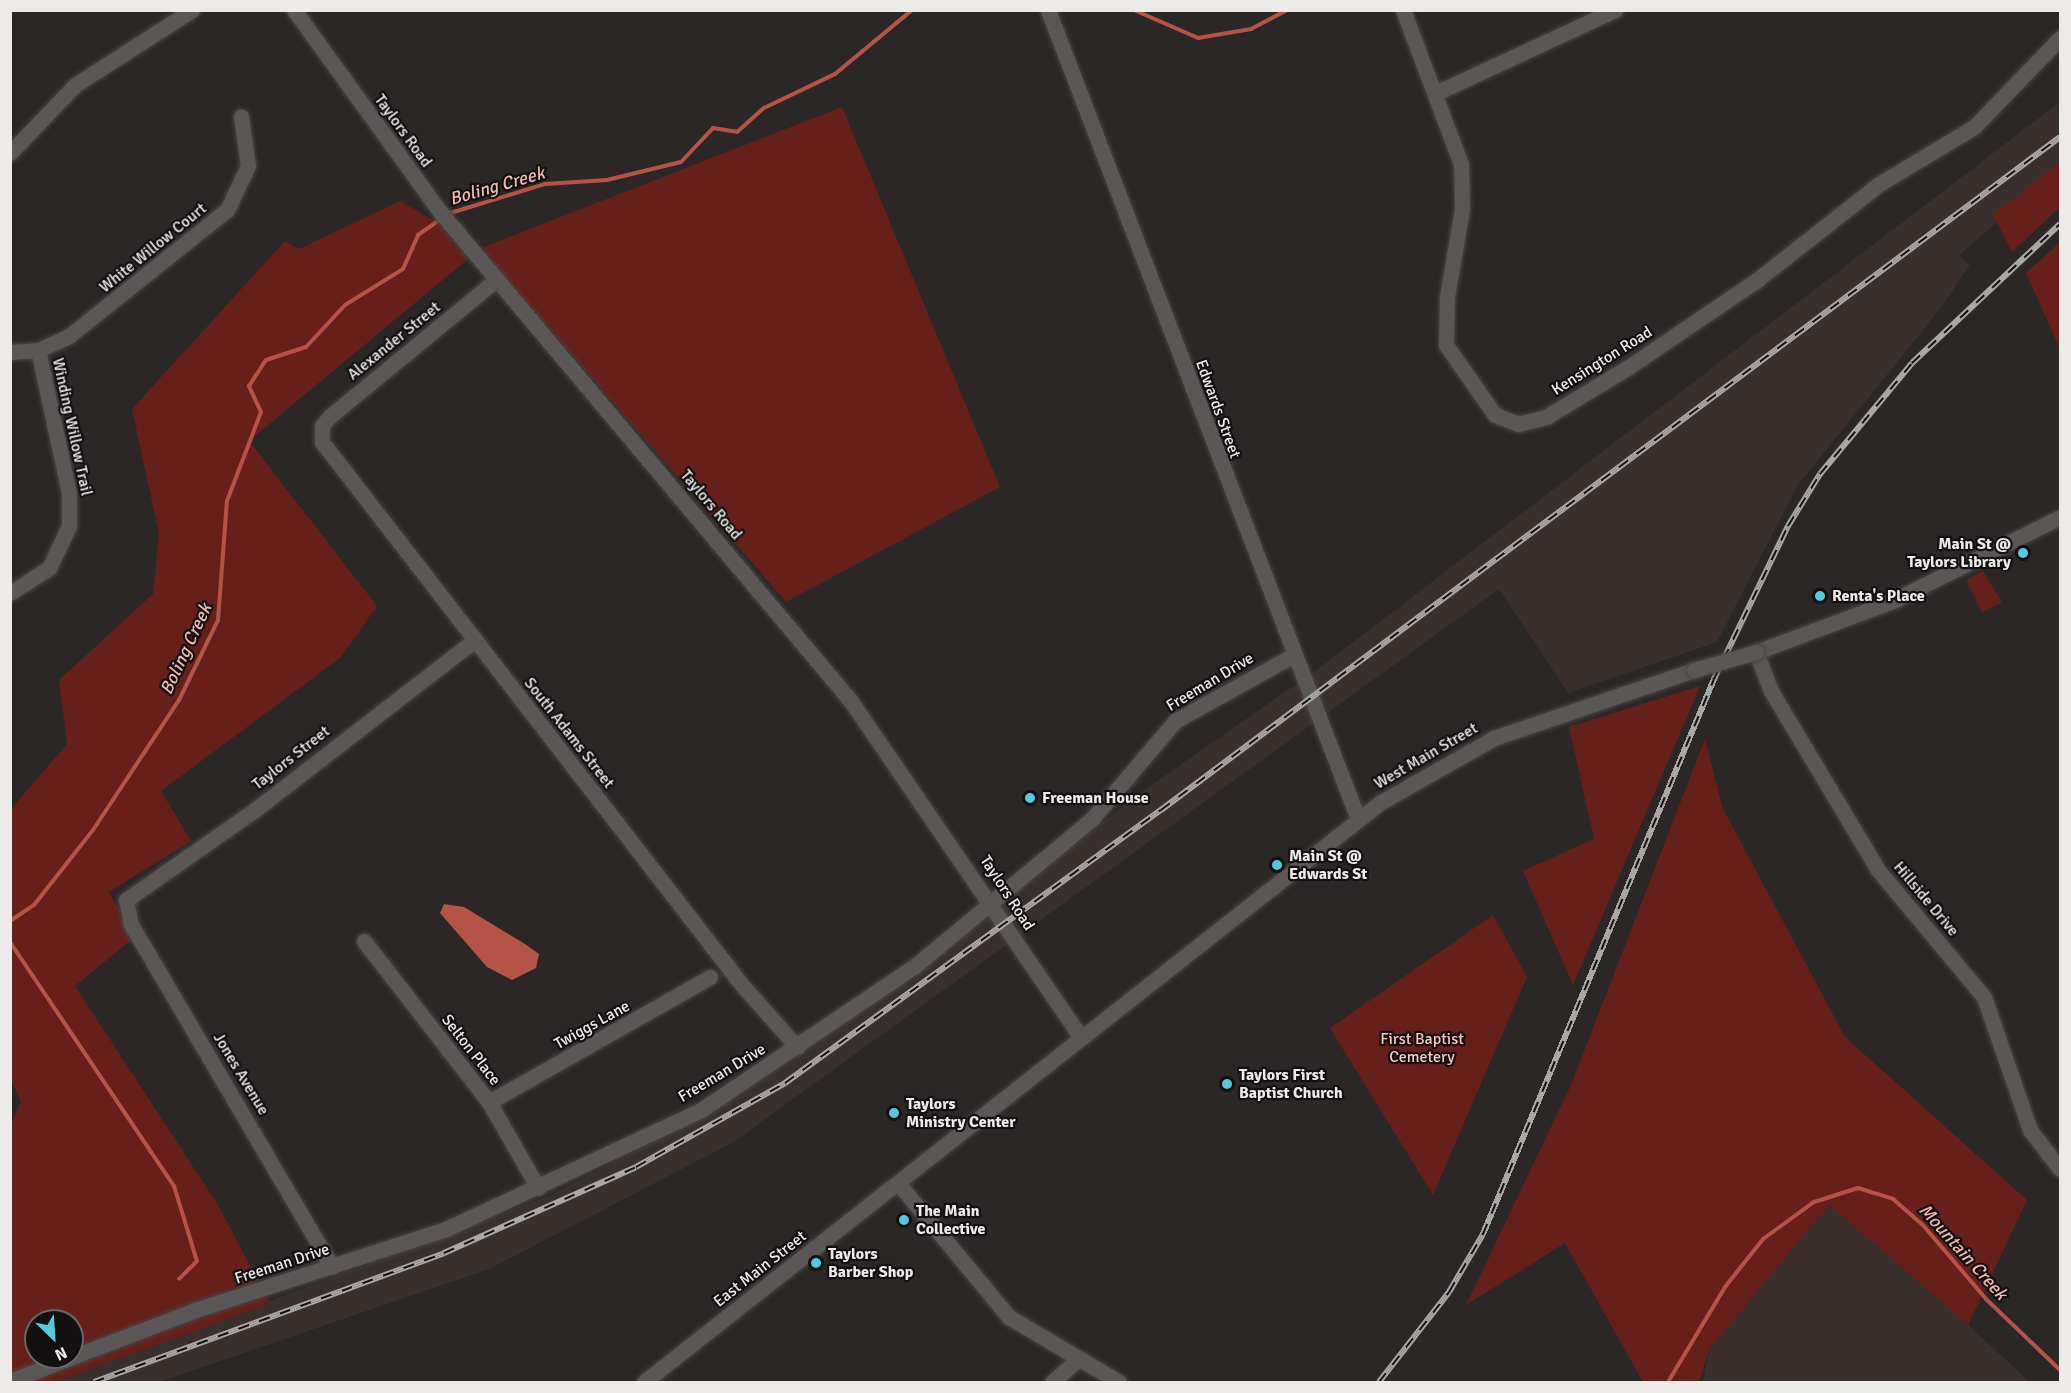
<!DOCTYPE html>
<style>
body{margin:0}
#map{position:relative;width:2071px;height:1393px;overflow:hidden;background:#2a2726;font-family:Signika,sans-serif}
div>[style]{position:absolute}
.built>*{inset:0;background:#39302e}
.green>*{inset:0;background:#672019}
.water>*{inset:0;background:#b45346}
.stream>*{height:4px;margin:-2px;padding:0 2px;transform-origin:2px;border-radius:2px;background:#b45346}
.roads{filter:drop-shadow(0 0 2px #474544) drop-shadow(0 0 2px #474544)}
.minor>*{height:15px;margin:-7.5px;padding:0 7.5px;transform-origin:7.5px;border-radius:7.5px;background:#5a5756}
.rail>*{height:6px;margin-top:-3px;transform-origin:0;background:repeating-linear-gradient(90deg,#121010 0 11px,#aaa7a6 0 22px);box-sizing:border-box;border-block:2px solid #aaa7a6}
.bridges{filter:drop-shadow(0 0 2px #474544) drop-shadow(0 0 2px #474544)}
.minor-bridge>*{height:15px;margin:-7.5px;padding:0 7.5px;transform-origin:7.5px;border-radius:7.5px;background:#5a5756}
.dots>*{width:16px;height:16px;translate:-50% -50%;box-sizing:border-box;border:3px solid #121010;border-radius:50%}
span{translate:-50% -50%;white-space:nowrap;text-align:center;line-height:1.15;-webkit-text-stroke:4.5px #121010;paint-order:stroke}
.street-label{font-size:16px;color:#edebea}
.poi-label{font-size:16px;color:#edebea;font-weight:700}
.right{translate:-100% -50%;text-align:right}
.left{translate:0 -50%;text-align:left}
.park-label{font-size:16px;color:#fdc7be}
.water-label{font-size:18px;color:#efbab1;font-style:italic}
.frame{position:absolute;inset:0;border:12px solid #edebea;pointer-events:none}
.north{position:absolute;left:24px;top:1309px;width:60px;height:60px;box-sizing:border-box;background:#121010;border:2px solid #6a6867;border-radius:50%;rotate:155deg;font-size:16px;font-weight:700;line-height:24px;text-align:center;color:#edebea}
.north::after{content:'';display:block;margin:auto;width:21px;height:27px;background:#54cadc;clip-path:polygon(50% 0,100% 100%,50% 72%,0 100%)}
</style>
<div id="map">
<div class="built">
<i style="clip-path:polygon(2060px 102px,2060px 167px,1958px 256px,1970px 265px,1940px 309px,1797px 486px,1717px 642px,1568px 693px,1499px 589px,732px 1143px,489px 1269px,159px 1382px,55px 1382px,549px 1196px,682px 1127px,1001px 905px,1129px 801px,1322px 666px)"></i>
<i style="clip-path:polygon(1829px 1205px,1968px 1325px,2030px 1382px,1703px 1382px,1709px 1350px)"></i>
</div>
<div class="green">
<i style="clip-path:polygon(evenodd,842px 107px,1000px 487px,786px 602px,480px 249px,249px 441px,377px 606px,341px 657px,161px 791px,191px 841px,109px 892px,135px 937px,75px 986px,218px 1205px,270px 1303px,55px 1382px,11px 1382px,10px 1127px,21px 1101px,11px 1081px,11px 809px,67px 744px,59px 680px,153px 594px,159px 534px,132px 409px,285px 241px,299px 249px,400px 201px,481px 248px,842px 107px,36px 1321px,72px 1321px,72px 1357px,36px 1357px,36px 1321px)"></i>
<i style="clip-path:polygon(2060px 162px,2060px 207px,2012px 252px,1993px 215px)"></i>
<i style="clip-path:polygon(2060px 242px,2060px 349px,2026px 273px)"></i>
<i style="clip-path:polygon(1983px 571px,2002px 603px,1982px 612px,1966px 580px)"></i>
<i style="clip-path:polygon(1700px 686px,1573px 985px,1523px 871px,1594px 839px,1569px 727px)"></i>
<i style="clip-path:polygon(1705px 739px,1722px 807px,1845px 1037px,2027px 1200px,1968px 1325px,1829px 1205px,1709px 1350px,1699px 1382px,1643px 1382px,1565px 1243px,1466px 1305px,1571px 1085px)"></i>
<i style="clip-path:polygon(1493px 915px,1527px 977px,1433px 1195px,1330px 1028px)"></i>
</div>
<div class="water">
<i style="clip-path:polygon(444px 904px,464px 907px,525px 944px,539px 954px,536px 968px,512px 980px,487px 967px,440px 913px)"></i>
</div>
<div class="stream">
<i style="left:1134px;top:10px;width:70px;rotate:23.6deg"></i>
<i style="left:1198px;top:38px;width:54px;rotate:-9.6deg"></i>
<i style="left:1251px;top:29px;width:41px;rotate:-27.8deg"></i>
<i style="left:447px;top:214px;width:102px;rotate:-17deg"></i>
<i style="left:545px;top:184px;width:62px;rotate:-3.7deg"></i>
<i style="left:607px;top:180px;width:76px;rotate:-13.7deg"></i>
<i style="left:681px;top:162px;width:47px;rotate:-46.7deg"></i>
<i style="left:713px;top:128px;width:24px;rotate:9deg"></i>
<i style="left:737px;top:132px;width:36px;rotate:-42deg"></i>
<i style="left:764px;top:108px;width:79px;rotate:-25.6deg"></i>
<i style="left:835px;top:74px;width:100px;rotate:-39.7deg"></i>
<i style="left:10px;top:921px;width:29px;rotate:-34deg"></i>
<i style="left:34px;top:905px;width:95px;rotate:-51.8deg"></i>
<i style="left:93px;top:830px;width:156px;rotate:-56.5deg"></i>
<i style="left:179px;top:700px;width:89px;rotate:-64deg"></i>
<i style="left:218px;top:620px;width:119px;rotate:-85.7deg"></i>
<i style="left:227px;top:501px;width:95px;rotate:-69.1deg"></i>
<i style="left:261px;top:412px;width:29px;rotate:-115deg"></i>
<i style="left:249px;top:386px;width:31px;rotate:-57deg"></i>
<i style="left:266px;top:360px;width:42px;rotate:-18deg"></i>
<i style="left:306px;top:347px;width:57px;rotate:-47.1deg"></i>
<i style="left:345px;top:305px;width:68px;rotate:-31.8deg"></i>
<i style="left:403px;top:269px;width:37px;rotate:-66deg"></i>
<i style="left:418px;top:235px;width:28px;rotate:-35deg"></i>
<i style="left:10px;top:942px;width:294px;rotate:56.1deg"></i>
<i style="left:174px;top:1186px;width:78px;rotate:73deg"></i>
<i style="left:197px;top:1261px;width:25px;rotate:135deg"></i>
<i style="left:1668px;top:1382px;width:111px;rotate:-59deg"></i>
<i style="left:1725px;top:1287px;width:61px;rotate:-51.6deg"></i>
<i style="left:1763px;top:1239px;width:63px;rotate:-36deg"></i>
<i style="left:1814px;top:1202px;width:46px;rotate:-17.7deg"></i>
<i style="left:1858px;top:1188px;width:37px;rotate:17deg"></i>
<i style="left:1893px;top:1199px;width:38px;rotate:41deg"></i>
<i style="left:1922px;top:1224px;width:99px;rotate:49.5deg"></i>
<i style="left:1986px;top:1299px;width:103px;rotate:43.8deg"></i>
</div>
<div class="roads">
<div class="minor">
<i style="left:294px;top:10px;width:251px;rotate:54.1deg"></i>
<i style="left:441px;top:213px;width:636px;rotate:49.98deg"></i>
<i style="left:850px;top:700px;width:409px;rotate:55.6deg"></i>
<i style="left:1048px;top:10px;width:866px;rotate:69.03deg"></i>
<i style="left:1403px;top:10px;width:165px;rotate:69.4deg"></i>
<i style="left:1461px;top:164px;width:45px;rotate:88.7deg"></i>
<i style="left:1462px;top:209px;width:89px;rotate:99.7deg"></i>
<i style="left:1447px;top:297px;width:48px;rotate:91.2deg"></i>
<i style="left:1446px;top:345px;width:85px;rotate:55deg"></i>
<i style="left:1495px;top:415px;width:25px;rotate:21deg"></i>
<i style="left:1518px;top:424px;width:29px;rotate:-14deg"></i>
<i style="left:1546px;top:417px;width:95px;rotate:-31.2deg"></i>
<i style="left:1627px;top:368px;width:157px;rotate:-34.1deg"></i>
<i style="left:1757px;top:280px;width:155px;rotate:-38.2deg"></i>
<i style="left:1879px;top:184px;width:111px;rotate:-31deg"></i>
<i style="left:1974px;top:127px;width:124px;rotate:-46deg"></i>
<i style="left:1438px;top:92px;width:195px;rotate:-24.9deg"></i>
<i style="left:10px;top:153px;width:94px;rotate:-46.3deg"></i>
<i style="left:75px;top:85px;width:139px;rotate:-32.7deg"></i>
<i style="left:497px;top:279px;width:217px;rotate:140.6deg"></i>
<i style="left:329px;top:417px;width:11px;rotate:128deg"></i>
<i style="left:322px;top:426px;width:16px;rotate:90deg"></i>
<i style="left:322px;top:442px;width:686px;rotate:52.28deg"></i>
<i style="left:742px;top:985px;width:83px;rotate:48.4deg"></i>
<i style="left:10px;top:352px;width:28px;rotate:-4deg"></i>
<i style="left:38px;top:350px;width:34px;rotate:-24deg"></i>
<i style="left:69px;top:336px;width:202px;rotate:-38.6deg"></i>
<i style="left:227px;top:210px;width:49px;rotate:-64.5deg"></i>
<i style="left:248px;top:166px;width:50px;rotate:-98deg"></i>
<i style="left:2060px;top:517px;width:190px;rotate:153.4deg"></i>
<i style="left:1890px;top:602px;width:143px;rotate:159.5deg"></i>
<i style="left:1756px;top:652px;width:42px;rotate:69deg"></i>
<i style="left:1771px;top:691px;width:209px;rotate:59.1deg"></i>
<i style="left:1878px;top:870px;width:165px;rotate:50.2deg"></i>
<i style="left:1984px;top:997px;width:141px;rotate:70.9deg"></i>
<i style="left:2030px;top:1130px;width:49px;rotate:52.4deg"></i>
<i style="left:10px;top:593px;width:46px;rotate:-32.7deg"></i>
<i style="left:49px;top:568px;width:47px;rotate:-64.5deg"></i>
<i style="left:69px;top:526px;width:33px;rotate:-90deg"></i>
<i style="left:69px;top:493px;width:146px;rotate:-102.2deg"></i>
<i style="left:364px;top:941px;width:204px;rotate:52.2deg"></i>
<i style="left:489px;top:1102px;width:99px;rotate:60.3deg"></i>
<i style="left:489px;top:1102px;width:254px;rotate:-29.5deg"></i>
<i style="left:898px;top:1183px;width:174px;rotate:50.4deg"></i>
<i style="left:1009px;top:1317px;width:128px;rotate:30.6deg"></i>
<i style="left:332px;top:1267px;width:398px;rotate:-120.4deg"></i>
<i style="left:131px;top:924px;width:25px;rotate:-102deg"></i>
<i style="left:126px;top:900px;width:159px;rotate:-35deg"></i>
<i style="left:256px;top:809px;width:277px;rotate:-37.7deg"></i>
<i style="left:72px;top:1357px;width:132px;rotate:-20.9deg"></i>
<i style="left:195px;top:1310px;width:264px;rotate:-17.9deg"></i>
<i style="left:446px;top:1229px;width:281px;rotate:-25deg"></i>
<i style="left:701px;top:1110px;width:259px;rotate:-34deg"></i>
<i style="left:916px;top:965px;width:229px;rotate:-39.7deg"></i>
<i style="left:1092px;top:819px;width:128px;rotate:-49.7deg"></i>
<i style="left:1175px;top:721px;width:134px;rotate:-29.1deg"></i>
<i style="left:10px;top:1381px;width:66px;rotate:-21.2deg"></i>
<i style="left:644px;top:1382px;width:938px;rotate:-38.2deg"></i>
<i style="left:1381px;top:802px;width:130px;rotate:-29.5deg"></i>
<i style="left:1494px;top:738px;width:211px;rotate:-18.8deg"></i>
<i style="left:1052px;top:1382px;width:33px;rotate:-41deg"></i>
</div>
</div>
<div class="rail">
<i style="left:94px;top:1382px;width:373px;rotate:-20.2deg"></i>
<i style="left:444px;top:1253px;width:210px;rotate:-24.1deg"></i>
<i style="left:636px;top:1167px;width:171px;rotate:-29.4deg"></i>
<i style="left:785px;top:1083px;width:465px;rotate:-36deg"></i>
<i style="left:1161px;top:810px;width:1123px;rotate:-36.82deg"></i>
<i style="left:1379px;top:1382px;width:114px;rotate:-52.1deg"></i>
<i style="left:1449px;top:1292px;width:67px;rotate:-59.6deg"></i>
<i style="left:1483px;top:1234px;width:601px;rotate:-67.4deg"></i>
<i style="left:1714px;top:679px;width:170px;rotate:-64.2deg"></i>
<i style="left:1788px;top:526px;width:61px;rotate:-58.4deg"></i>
<i style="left:1820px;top:474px;width:144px;rotate:-50.3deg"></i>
<i style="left:1912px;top:363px;width:203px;rotate:-43.2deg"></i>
</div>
<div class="bridges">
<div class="minor-bridge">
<i style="left:1694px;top:670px;width:65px;rotate:-16.2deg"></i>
</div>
</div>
<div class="dots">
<i style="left:2023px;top:553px;background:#54cadc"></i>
<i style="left:1820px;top:596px;background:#54cadc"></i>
<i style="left:1030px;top:798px;background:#54cadc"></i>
<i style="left:1277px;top:865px;background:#54cadc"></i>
<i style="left:1227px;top:1084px;background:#54cadc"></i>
<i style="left:894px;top:1113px;background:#54cadc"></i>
<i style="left:904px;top:1220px;background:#54cadc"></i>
<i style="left:816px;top:1263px;background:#54cadc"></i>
</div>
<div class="street-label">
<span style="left:403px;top:131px;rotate:54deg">Taylors Road</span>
<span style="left:153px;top:248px;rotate:-39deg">White Willow Court</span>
<span style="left:394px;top:341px;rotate:-39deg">Alexander Street</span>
<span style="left:1602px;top:361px;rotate:-32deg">Kensington Road</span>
<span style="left:1218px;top:409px;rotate:70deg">Edwards Street</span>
<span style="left:72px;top:427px;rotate:78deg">Winding Willow Trail</span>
<span style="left:711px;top:505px;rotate:50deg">Taylors Road</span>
<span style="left:1210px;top:682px;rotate:-31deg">Freeman Drive</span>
<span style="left:569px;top:733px;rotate:52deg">South Adams Street</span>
<span style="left:1426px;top:756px;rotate:-30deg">West Main Street</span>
<span style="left:291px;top:758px;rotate:-38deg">Taylors Street</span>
<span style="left:1007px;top:893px;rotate:57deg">Taylors Road</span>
<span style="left:1926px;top:899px;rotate:50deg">Hillside Drive</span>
<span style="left:592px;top:1025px;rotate:-29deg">Twiggs Lane</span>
<span style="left:471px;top:1050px;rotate:52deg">Selton Place</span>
<span style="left:722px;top:1073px;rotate:-31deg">Freeman Drive</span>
<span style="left:241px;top:1074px;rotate:59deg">Jones Avenue</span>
<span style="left:282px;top:1264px;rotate:-18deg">Freeman Drive</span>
<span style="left:760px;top:1269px;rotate:-38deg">East Main Street</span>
</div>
<div class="poi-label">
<span class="right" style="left:2011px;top:553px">Main St @<br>Taylors Library</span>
<span class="left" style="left:1832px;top:596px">Renta's Place</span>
<span class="left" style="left:1042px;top:798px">Freeman House</span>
<span class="left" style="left:1289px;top:865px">Main St @<br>Edwards St</span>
<span class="left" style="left:1239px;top:1084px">Taylors First<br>Baptist Church</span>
<span class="left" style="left:906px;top:1113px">Taylors<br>Ministry Center</span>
<span class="left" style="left:916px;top:1220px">The Main<br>Collective</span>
<span class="left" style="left:828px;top:1263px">Taylors<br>Barber Shop</span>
</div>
<div class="park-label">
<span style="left:1422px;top:1048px">First Baptist<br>Cemetery</span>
</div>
<div class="water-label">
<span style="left:497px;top:186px;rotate:-16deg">Boling Creek</span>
<span style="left:186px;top:649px;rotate:-65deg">Boling Creek</span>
<span style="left:1963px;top:1252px;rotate:48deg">Mountain Creek</span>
</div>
<div class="frame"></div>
<div class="north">N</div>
</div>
